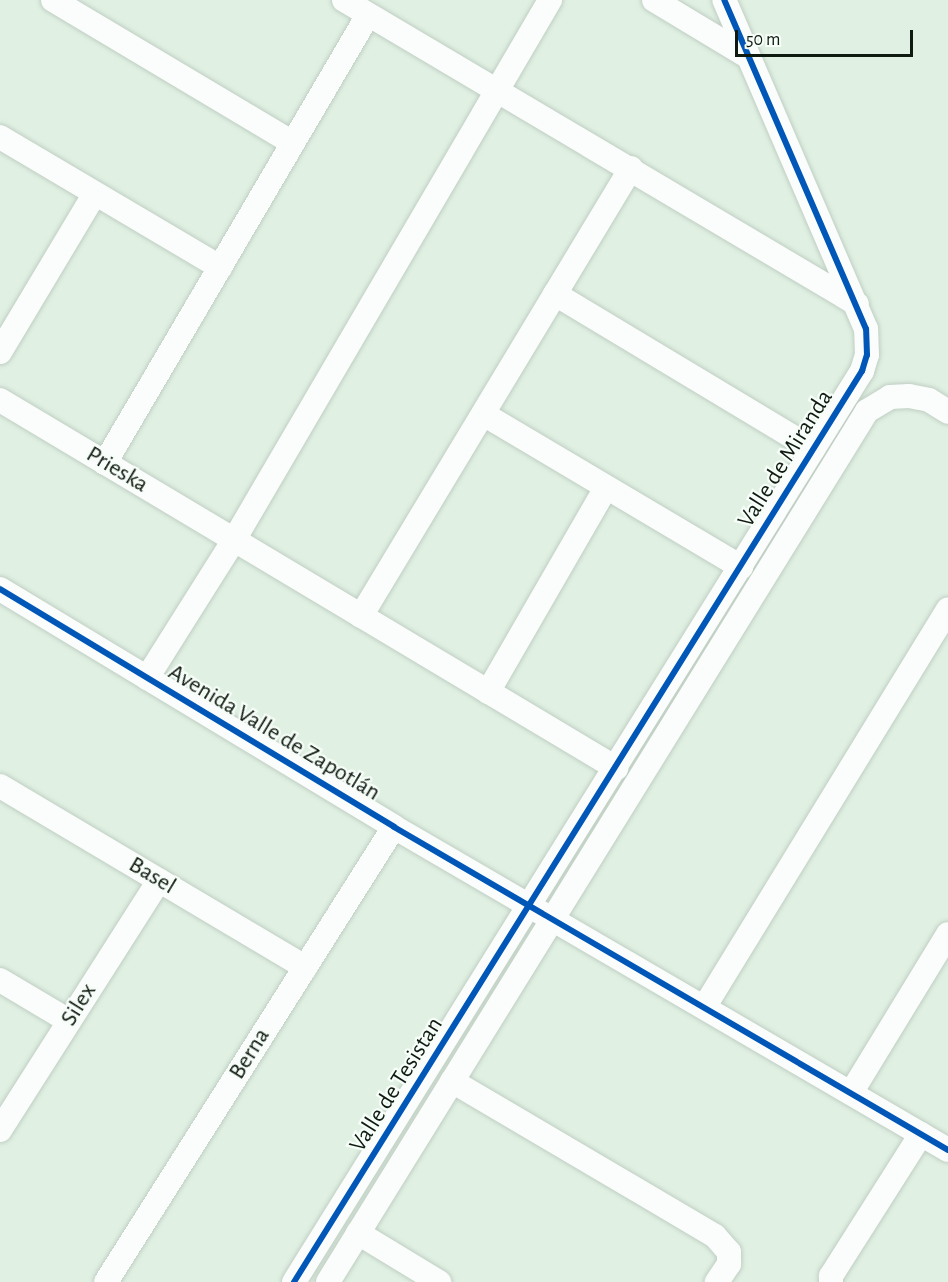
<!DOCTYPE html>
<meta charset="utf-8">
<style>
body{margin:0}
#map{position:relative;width:948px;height:1282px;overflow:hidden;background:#e0f1e3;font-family:"Alegreya Sans",sans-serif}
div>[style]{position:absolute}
.roads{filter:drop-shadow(0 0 2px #c0cec3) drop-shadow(0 0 2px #c0cec3)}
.minor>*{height:24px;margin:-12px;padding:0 12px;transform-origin:12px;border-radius:12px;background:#fafdfb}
.cycleway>*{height:6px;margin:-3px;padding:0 3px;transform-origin:3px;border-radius:3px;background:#0057b8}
span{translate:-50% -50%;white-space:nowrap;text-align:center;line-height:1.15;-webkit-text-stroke:4.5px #f7fdf8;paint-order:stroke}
.street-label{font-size:24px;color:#0f1a11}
.scale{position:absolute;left:735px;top:30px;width:178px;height:27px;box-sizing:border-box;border:3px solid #0f1a11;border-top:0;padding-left:8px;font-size:18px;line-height:21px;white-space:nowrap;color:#0f1a11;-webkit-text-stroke:4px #f7fdf8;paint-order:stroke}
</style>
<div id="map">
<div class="roads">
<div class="minor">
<i style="left:53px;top:0;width:279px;rotate:30.8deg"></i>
<i style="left:344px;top:0;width:596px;rotate:30.65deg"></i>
<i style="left:654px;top:0;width:109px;rotate:31.1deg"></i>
<i style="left:0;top:137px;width:256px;rotate:30.6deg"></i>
<i style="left:555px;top:294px;width:301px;rotate:31deg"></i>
<i style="left:0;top:352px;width:183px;rotate:-59.1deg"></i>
<i style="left:0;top:400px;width:718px;rotate:30.85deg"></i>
<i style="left:485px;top:415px;width:298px;rotate:30.7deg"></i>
<i style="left:105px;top:463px;width:519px;rotate:-59.58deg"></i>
<i style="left:0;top:589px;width:460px;rotate:31.1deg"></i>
<i style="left:394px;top:827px;width:641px;rotate:30.24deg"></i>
<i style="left:361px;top:616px;width:523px;rotate:-58.92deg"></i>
<i style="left:147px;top:678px;width:163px;rotate:-57.8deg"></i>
<i style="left:234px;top:540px;width:626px;rotate:-59.66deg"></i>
<i style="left:488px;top:692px;width:236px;rotate:-60deg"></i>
<i style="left:0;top:786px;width:355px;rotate:30.7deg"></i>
<i style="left:0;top:980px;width:80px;rotate:30.7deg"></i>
<i style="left:705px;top:1006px;width:465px;rotate:-58.5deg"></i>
<i style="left:452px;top:1081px;width:305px;rotate:30.5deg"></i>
<i style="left:715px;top:1236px;width:21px;rotate:49deg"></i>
<i style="left:729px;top:1252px;width:12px;rotate:90deg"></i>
<i style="left:729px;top:1264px;width:22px;rotate:124deg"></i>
<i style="left:851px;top:1093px;width:186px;rotate:-58.6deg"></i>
<i style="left:0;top:1130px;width:296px;rotate:-57.5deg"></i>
<i style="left:358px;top:1233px;width:95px;rotate:31.2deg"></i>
<i style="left:106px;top:1282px;width:538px;rotate:-57.67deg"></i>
<i style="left:294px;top:1282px;width:1074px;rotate:-58.06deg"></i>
<i style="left:862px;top:371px;width:17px;rotate:-73deg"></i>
<i style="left:867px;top:355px;width:26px;rotate:-92deg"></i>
<i style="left:866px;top:329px;width:358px;rotate:-113.3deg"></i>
<i style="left:328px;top:1282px;width:1024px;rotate:-58.25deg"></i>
<i style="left:867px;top:411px;width:27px;rotate:-31deg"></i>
<i style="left:890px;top:397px;width:19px;rotate:-3deg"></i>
<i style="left:909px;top:396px;width:20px;rotate:11deg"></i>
<i style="left:929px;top:400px;width:22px;rotate:32deg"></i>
<i style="left:831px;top:1282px;width:6px;rotate:-90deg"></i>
<i style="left:831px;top:1276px;width:168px;rotate:-57.6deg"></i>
</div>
</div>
<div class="cycleway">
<i style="left:0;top:589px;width:460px;rotate:31.1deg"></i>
<i style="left:394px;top:827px;width:641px;rotate:30.24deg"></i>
<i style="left:294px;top:1282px;width:1074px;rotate:-58.06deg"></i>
<i style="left:862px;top:371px;width:17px;rotate:-73deg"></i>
<i style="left:867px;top:355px;width:26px;rotate:-92deg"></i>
<i style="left:866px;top:329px;width:358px;rotate:-113.3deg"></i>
</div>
<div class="street-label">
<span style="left:786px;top:459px;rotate:-58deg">Valle de Miranda</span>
<span style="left:117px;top:470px;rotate:31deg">Prieska</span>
<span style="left:274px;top:733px;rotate:31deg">Avenida Valle de Zapotlán</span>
<span style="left:152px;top:876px;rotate:31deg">Basel</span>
<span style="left:79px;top:1005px;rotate:-58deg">Silex</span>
<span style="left:250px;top:1054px;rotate:-58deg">Berna</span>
<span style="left:397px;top:1085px;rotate:-58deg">Valle de Tesistan</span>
</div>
<div class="scale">50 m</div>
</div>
